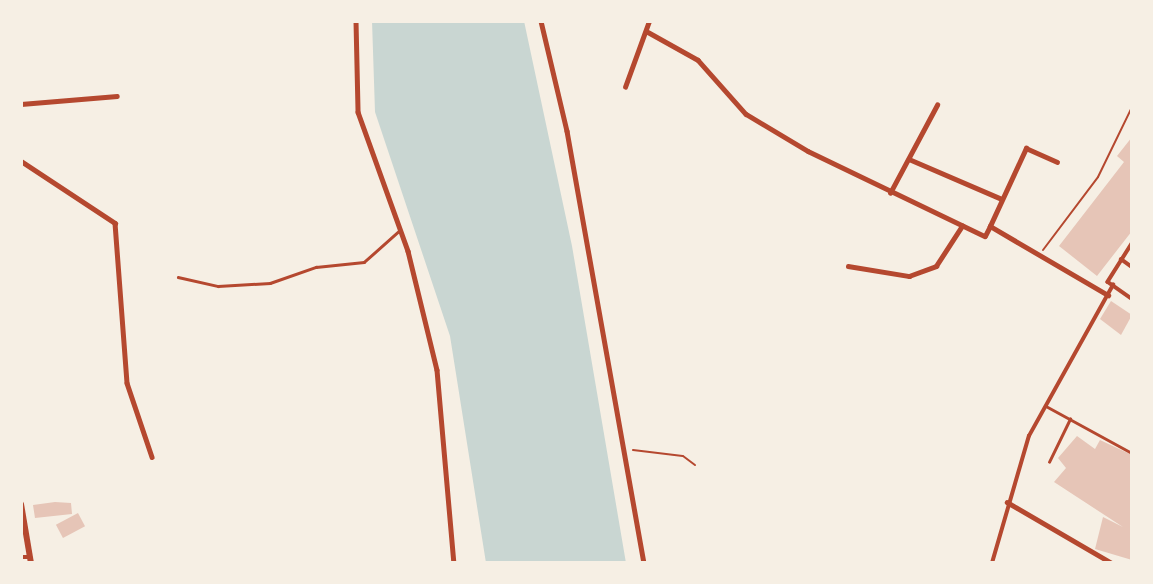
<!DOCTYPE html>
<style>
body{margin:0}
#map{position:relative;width:1153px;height:584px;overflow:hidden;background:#f6efe4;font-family:Merriweather,serif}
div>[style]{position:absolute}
.water>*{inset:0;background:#c9d6d2}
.building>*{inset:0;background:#e6c5b7;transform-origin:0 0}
.path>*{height:2px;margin:-1px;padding:0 1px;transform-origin:1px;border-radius:1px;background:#b5482f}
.service>*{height:2.5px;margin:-1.25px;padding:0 1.25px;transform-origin:1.25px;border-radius:1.25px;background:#b5482f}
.pedestrian>*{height:3.5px;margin:-1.75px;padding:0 1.75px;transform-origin:1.75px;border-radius:1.75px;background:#b5482f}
.minor>*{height:4.5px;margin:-2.25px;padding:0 2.25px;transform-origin:2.25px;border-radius:2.25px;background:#b5482f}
.tertiary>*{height:6px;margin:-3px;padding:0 3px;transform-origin:3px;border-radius:3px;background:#b5482f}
span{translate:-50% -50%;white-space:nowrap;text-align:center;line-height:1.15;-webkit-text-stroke:6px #f6efe4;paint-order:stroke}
.frame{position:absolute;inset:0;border:23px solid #f6efe4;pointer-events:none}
</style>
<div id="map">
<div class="water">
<i style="clip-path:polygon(372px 21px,524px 21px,572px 246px,626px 563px,486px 563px,450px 336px,375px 112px)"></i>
</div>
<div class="building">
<i style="clip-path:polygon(1132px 137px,1132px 231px,1097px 276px,1059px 246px,1124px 162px,1117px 156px)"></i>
<i style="clip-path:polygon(1111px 301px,1132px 315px,1121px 335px,1100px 319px)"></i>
<i style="clip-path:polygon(1077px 436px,1095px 449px,1100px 440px,1132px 455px,1132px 560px,1095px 549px,1103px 517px,1123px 527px,1054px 482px,1066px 468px,1058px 458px)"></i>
<i style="clip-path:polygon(55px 502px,71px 503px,72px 514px,35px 518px,33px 505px)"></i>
<i style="left:78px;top:513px;width:15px;height:25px;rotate:62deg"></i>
</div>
<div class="path">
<i style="left:1043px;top:250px;width:91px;rotate:-53deg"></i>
<i style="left:1098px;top:177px;width:78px;rotate:-64.1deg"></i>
<i style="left:633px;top:450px;width:50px;rotate:6.8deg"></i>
<i style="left:683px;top:456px;width:15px;rotate:37deg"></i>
</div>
<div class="service">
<i style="left:178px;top:277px;width:41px;rotate:12.7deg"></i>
<i style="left:218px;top:286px;width:52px;rotate:-3.3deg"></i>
<i style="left:270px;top:283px;width:49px;rotate:-19.2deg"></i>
<i style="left:316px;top:267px;width:48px;rotate:-5.9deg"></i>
<i style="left:364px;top:262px;width:48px;rotate:-41.6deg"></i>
<i style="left:1046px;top:406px;width:98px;rotate:28.7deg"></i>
<i style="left:1049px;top:462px;width:48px;rotate:-64deg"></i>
</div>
<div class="pedestrian">
<i style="left:1132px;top:244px;width:45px;rotate:122.3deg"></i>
<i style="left:1108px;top:282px;width:29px;rotate:35deg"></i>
<i style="left:1121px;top:259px;width:14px;rotate:36deg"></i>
<i style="left:992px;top:563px;width:132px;rotate:-73.8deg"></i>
<i style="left:1029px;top:436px;width:173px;rotate:-60.9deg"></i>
</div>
<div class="minor">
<i style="left:356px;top:21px;width:91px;rotate:88.7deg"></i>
<i style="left:358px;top:112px;width:148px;rotate:70.2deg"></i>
<i style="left:408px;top:251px;width:122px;rotate:76.3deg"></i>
<i style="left:437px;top:370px;width:194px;rotate:85deg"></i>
<i style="left:541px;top:21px;width:113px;rotate:76.7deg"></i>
<i style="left:567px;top:131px;width:439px;rotate:79.9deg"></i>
<i style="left:648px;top:32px;width:57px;rotate:29.2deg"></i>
<i style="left:698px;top:60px;width:72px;rotate:48.4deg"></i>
<i style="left:746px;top:114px;width:72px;rotate:30.8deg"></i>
<i style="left:808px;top:151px;width:196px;rotate:25.7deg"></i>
<i style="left:985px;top:236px;width:11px;rotate:-63deg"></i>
<i style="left:990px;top:226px;width:137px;rotate:30.3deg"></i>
<i style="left:625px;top:87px;width:70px;rotate:-70deg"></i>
<i style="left:21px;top:104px;width:96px;rotate:-4.8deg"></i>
<i style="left:909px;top:159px;width:101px;rotate:23.3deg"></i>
<i style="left:21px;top:161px;width:113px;rotate:33.4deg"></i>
<i style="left:115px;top:223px;width:160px;rotate:85.7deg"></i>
<i style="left:127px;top:383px;width:78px;rotate:71.3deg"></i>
<i style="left:890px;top:193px;width:100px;rotate:-61.9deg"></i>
<i style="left:990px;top:226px;width:86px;rotate:-65.2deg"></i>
<i style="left:1026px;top:148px;width:34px;rotate:24deg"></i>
<i style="left:848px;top:266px;width:62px;rotate:9.3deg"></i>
<i style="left:909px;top:276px;width:29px;rotate:-20deg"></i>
<i style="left:936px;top:266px;width:48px;rotate:-57deg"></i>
<i style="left:1007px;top:502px;width:121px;rotate:30.2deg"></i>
<i style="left:21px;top:557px;width:9px"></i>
</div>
<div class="tertiary">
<i style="left:21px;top:504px;width:60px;rotate:80.4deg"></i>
</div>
<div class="frame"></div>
</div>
